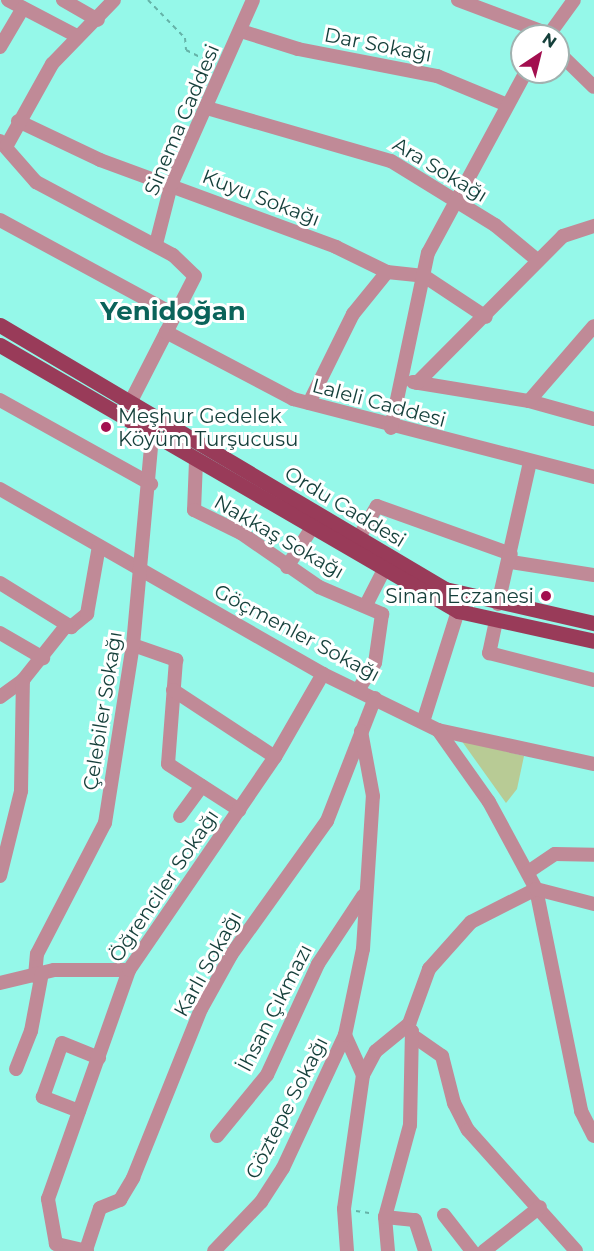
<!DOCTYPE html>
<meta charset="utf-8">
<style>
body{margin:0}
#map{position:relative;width:594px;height:1251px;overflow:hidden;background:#95f8e9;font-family:Montserrat,sans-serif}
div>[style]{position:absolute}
.green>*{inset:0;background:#b8cb95}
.path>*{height:2px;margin-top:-1px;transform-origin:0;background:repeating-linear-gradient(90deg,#65b3a8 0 4.5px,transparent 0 9px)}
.minor>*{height:14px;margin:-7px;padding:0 7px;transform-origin:7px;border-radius:7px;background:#c08a97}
.major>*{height:15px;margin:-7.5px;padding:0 7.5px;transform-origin:7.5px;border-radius:7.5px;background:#993b59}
.dots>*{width:16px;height:16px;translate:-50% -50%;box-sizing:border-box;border:3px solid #fff;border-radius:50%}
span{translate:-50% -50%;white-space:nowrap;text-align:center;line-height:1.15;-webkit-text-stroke:6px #fff;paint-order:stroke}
.street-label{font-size:20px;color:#143f3a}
.poi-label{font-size:20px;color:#143f3a}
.left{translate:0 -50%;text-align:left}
.right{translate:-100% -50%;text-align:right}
.district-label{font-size:26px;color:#0a635a;font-weight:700}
.north{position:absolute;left:510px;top:24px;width:60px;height:60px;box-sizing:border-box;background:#fff;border:2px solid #a1b2b0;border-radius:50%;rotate:35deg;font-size:16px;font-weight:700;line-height:24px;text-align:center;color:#143f3a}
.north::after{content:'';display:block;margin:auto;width:21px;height:27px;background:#a30f4f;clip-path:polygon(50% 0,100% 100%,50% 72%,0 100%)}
</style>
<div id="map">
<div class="green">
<i style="clip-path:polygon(461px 740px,524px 756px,517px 789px,506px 803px)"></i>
</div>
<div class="path">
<i style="left:148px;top:0;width:53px;rotate:45.8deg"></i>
<i style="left:185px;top:38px;width:12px;rotate:85deg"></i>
<i style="left:186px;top:50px;width:28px;rotate:27deg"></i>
<i style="left:356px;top:1211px;width:18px;rotate:9deg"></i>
</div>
<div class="minor">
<i style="left:8px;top:0;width:78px;rotate:27.6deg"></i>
<i style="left:63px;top:0;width:40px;rotate:29.7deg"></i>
<i style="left:458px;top:0;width:97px;rotate:20.5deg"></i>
<i style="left:241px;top:31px;width:60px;rotate:17.5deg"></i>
<i style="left:298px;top:49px;width:142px;rotate:11deg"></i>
<i style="left:437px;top:76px;width:74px;rotate:22.4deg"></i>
<i style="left:548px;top:36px;width:44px;rotate:-54.2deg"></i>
<i style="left:0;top:47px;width:45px;rotate:-59.5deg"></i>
<i style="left:558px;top:52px;width:50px;rotate:44.2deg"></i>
<i style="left:207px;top:108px;width:191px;rotate:16.1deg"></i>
<i style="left:391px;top:161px;width:122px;rotate:31.6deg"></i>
<i style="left:495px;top:225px;width:55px;rotate:39.8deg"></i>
<i style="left:18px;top:121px;width:91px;rotate:25.4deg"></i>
<i style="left:100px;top:160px;width:252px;rotate:20.2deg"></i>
<i style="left:336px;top:247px;width:57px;rotate:26.1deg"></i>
<i style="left:387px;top:272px;width:37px;rotate:6deg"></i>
<i style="left:424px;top:276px;width:74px;rotate:33.5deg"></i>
<i style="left:0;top:141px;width:55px;rotate:48.7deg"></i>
<i style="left:36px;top:182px;width:155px;rotate:28.1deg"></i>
<i style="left:173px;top:255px;width:30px;rotate:44deg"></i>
<i style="left:195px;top:276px;width:143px;rotate:117.1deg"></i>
<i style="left:7px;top:145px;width:93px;rotate:-60.9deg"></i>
<i style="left:52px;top:64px;width:89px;rotate:-45.9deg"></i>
<i style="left:0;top:220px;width:199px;rotate:28.5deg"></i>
<i style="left:156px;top:244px;width:61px;rotate:-75.7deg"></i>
<i style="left:171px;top:185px;width:202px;rotate:-66.1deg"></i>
<i style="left:166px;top:332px;width:144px;rotate:27.8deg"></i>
<i style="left:293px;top:399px;width:311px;rotate:14.5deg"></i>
<i style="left:413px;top:382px;width:118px;rotate:9.3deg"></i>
<i style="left:529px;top:401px;width:67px;rotate:15.5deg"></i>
<i style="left:417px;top:383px;width:207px;rotate:-45.2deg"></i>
<i style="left:563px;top:236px;width:33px;rotate:-18deg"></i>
<i style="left:0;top:400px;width:173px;rotate:29.1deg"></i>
<i style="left:529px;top:401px;width:99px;rotate:-49.1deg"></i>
<i style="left:309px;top:403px;width:99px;rotate:-63.7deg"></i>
<i style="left:353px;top:314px;width:54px;rotate:-51deg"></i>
<i style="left:391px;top:428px;width:179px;rotate:-78.1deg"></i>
<i style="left:428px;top:253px;width:206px;rotate:-61.6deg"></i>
<i style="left:196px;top:461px;width:49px;rotate:92.3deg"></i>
<i style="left:194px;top:510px;width:52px;rotate:26.1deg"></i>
<i style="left:241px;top:533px;width:95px;rotate:34.7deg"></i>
<i style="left:319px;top:587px;width:69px;rotate:23.2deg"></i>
<i style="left:382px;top:614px;width:49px;rotate:98.1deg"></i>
<i style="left:375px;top:663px;width:31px;rotate:122deg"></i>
<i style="left:0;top:489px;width:372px;rotate:29.8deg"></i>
<i style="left:323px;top:674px;width:128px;rotate:26deg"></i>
<i style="left:438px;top:730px;width:160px;rotate:12.3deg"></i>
<i style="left:358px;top:539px;width:38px;rotate:-60deg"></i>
<i style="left:377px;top:506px;width:142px;rotate:19.7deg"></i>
<i style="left:511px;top:562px;width:84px;rotate:8.9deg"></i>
<i style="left:287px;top:567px;width:45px;rotate:-57.7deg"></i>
<i style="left:0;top:583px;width:84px;rotate:31.8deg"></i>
<i style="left:71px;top:627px;width:21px;rotate:-39deg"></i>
<i style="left:87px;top:614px;width:69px;rotate:-80deg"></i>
<i style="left:498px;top:604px;width:146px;rotate:-77.3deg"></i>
<i style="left:366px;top:605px;width:38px;rotate:-63deg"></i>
<i style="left:496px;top:621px;width:33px;rotate:102deg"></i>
<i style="left:489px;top:653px;width:108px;rotate:14.4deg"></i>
<i style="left:0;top:633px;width:50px;rotate:30.2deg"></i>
<i style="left:133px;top:645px;width:46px;rotate:19.2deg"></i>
<i style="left:176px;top:660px;width:104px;rotate:94.4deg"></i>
<i style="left:168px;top:764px;width:85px;rotate:32.9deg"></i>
<i style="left:173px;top:690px;width:122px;rotate:33.3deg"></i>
<i style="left:0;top:697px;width:29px;rotate:-36deg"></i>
<i style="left:23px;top:680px;width:69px;rotate:-51.5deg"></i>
<i style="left:423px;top:722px;width:116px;rotate:-72.5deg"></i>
<i style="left:438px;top:730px;width:88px;rotate:54.7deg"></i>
<i style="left:489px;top:802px;width:99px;rotate:61.6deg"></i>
<i style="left:536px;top:889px;width:227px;rotate:78.5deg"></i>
<i style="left:581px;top:1111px;width:28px;rotate:63deg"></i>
<i style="left:180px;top:816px;width:37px;rotate:-54deg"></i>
<i style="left:528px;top:872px;width:32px;rotate:-34deg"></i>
<i style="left:555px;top:854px;width:39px;rotate:1deg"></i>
<i style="left:0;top:876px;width:88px;rotate:-76.1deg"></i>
<i style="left:21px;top:791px;width:111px;rotate:-89deg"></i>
<i style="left:35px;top:976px;width:22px;rotate:-85deg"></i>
<i style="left:37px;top:954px;width:148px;rotate:-62.6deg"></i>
<i style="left:105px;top:823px;width:180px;rotate:-81.1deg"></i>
<i style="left:133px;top:645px;width:211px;rotate:-84.8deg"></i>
<i style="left:0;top:983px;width:56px;rotate:-13.5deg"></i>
<i style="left:54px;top:970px;width:75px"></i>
<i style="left:345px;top:1035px;width:44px;rotate:65.8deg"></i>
<i style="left:363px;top:1075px;width:135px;rotate:98.1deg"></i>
<i style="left:344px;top:1209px;width:42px;rotate:85.9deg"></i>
<i style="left:416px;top:1038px;width:32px;rotate:35deg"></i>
<i style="left:442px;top:1056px;width:49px;rotate:75.7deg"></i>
<i style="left:454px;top:1103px;width:30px;rotate:63deg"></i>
<i style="left:468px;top:1130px;width:162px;rotate:48.2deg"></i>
<i style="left:16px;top:1069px;width:41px;rotate:-68.5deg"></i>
<i style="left:31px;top:1031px;width:59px;rotate:-79.3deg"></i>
<i style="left:363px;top:1075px;width:27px;rotate:-62deg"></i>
<i style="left:376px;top:1051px;width:43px;rotate:-39.3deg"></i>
<i style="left:409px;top:1024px;width:59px;rotate:-70deg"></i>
<i style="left:429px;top:969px;width:63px;rotate:-48.2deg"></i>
<i style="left:471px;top:922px;width:73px;rotate:-26.9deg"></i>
<i style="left:536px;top:889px;width:60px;rotate:14.5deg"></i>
<i style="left:79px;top:1111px;width:39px;rotate:-159deg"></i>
<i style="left:43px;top:1097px;width:57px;rotate:-70.6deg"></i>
<i style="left:62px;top:1043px;width:40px;rotate:22deg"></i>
<i style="left:217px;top:1136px;width:79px;rotate:-50.7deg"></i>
<i style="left:267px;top:1075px;width:122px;rotate:-65.3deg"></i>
<i style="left:318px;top:964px;width:82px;rotate:-56.5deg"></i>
<i style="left:444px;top:1215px;width:46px;rotate:52.1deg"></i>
<i style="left:385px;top:1217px;width:30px;rotate:6deg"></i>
<i style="left:415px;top:1220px;width:33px;rotate:72deg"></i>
<i style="left:86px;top:1250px;width:44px;rotate:-71.6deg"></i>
<i style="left:100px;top:1208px;width:22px;rotate:-22deg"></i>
<i style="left:120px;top:1200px;width:26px;rotate:-59deg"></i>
<i style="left:133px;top:1178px;width:182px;rotate:-68.1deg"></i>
<i style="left:201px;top:1009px;width:62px;rotate:-60.9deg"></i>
<i style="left:231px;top:955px;width:165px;rotate:-54.4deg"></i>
<i style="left:327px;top:821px;width:132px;rotate:-68.7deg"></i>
<i style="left:87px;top:1251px;width:32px;rotate:-167deg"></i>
<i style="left:56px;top:1244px;width:46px;rotate:-100.1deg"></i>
<i style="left:48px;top:1199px;width:243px;rotate:-70.5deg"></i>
<i style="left:129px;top:970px;width:258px;rotate:-55.6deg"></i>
<i style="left:275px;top:757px;width:96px;rotate:-60deg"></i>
<i style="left:214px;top:1251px;width:68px;rotate:-46.2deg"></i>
<i style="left:261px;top:1202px;width:40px;rotate:-57.1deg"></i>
<i style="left:283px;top:1168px;width:147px;rotate:-65deg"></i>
<i style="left:345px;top:1035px;width:88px;rotate:-78.2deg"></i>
<i style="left:363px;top:949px;width:153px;rotate:-86.3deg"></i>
<i style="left:373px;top:796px;width:66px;rotate:-100.5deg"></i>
<i style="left:388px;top:1251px;width:34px;rotate:-95deg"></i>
<i style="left:385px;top:1217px;width:95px;rotate:-74.8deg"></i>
<i style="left:410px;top:1125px;width:94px;rotate:-88.8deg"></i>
<i style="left:484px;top:1251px;width:71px;rotate:-38.2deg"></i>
</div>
<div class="major">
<i style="left:0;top:325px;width:517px;rotate:30.68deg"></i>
<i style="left:445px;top:589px;width:153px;rotate:12.9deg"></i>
<i style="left:0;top:345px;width:530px;rotate:30.15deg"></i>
<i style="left:458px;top:611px;width:139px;rotate:12.4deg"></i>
</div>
<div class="dots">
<i style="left:106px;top:427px;background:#a30f4f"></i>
<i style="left:546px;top:596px;background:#a30f4f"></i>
</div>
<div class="street-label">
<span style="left:378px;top:45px;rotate:11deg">Dar Sokağı</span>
<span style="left:182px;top:120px;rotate:-67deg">Sinema Caddesi</span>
<span style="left:440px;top:170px;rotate:31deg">Ara Sokağı</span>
<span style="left:261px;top:198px;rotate:21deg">Kuyu Sokağı</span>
<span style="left:379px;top:403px;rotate:15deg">Laleli Caddesi</span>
<span style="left:345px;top:507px;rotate:31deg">Ordu Caddesi</span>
<span style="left:279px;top:537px;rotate:30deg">Nakkaş Sokağı</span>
<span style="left:297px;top:633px;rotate:28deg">Göçmenler Sokağı</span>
<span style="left:103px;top:711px;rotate:-81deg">Çelebiler Sokağı</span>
<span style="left:164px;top:886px;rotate:-56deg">Öğrenciler Sokağı</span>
<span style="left:208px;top:964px;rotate:-61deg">Karlı Sokağı</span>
<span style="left:275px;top:1008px;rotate:-63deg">İhsan Çıkmazı</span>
<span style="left:287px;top:1108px;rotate:-63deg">Göztepe Sokağı</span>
</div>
<div class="poi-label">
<span class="left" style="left:118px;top:428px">Meşhur Gedelek<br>Köyüm Turşucusu</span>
<span class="right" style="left:534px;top:596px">Sinan Eczanesi</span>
</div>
<div class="district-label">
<span style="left:173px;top:312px">Yenidoğan</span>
</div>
<div class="north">N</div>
</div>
